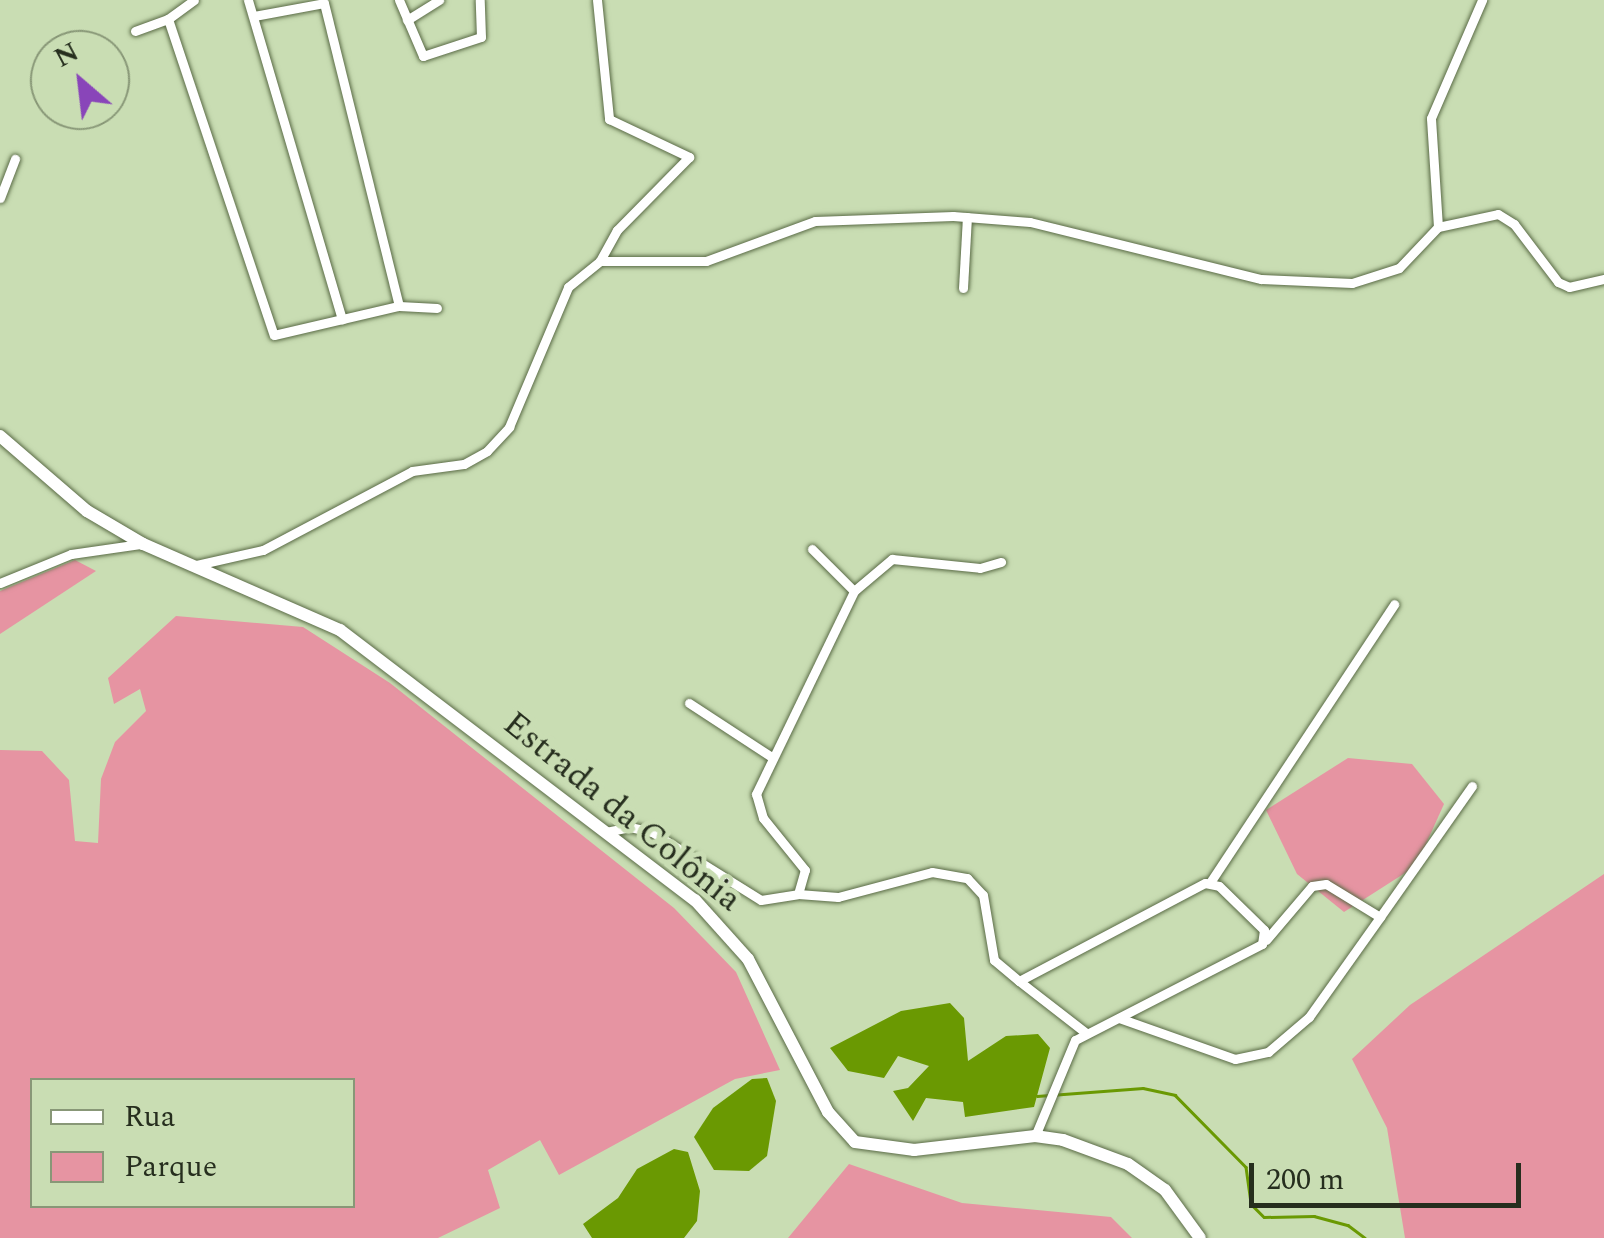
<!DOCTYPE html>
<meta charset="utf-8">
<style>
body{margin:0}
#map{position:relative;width:1604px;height:1238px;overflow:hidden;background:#c9ddb3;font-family:Spectral,serif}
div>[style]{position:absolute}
.green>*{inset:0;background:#e694a2}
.water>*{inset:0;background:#6a9902}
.stream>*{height:2.5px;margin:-1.25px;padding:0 1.25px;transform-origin:1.25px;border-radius:1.25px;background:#6a9902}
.roads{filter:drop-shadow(0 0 2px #5a6b46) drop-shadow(0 0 2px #5a6b46)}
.minor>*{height:9px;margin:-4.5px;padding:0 4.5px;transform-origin:4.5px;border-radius:4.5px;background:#fff}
.secondary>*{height:12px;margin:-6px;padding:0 6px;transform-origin:6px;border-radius:6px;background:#fff}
span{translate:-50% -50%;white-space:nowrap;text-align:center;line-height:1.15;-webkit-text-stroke:10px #c9ddb3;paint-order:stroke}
.street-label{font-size:35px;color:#262e1e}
.legend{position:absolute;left:30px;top:1078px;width:325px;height:130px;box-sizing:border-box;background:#c9ddb3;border:2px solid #889777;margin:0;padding:12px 18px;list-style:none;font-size:30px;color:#262e1e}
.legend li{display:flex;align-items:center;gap:20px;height:50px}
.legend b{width:50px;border:2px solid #889777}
.north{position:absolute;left:30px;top:30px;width:100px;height:100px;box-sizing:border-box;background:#c9ddb3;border:2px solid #889777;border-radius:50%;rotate:332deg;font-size:28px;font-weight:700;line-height:40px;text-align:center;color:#262e1e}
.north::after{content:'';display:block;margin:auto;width:35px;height:45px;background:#8945b9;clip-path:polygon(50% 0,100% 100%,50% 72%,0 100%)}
.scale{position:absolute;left:1249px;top:1163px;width:272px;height:45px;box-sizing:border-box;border:5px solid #262e1e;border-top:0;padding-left:12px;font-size:30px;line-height:35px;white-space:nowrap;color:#262e1e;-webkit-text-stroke:8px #c9ddb3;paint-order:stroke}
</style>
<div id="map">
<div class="green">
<i style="clip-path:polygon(75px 560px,96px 571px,0 634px,0 591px)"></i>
<i style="clip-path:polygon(evenodd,176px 616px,303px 627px,390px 683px,674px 908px,736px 972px,780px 1070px,735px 1079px,559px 1175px,540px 1140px,488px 1170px,500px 1208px,438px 1238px,0 1238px,0 750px,42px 751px,69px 780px,75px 841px,98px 843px,101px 779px,115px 742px,146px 711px,140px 689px,114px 704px,108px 678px,176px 616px,352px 1080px,352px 1206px,32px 1206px,32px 1080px,352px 1080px)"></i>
<i style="clip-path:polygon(1348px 758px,1412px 764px,1444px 804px,1416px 866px,1344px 912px,1297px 874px,1266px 810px)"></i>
<i style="clip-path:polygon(1604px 874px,1604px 1238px,1405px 1238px,1387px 1128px,1352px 1059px,1410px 1005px)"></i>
<i style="clip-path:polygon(849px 1164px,962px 1203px,1111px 1217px,1132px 1238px,788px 1238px)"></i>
</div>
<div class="water">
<i style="clip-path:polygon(950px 1003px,964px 1018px,968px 1061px,1006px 1036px,1038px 1034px,1050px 1048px,1034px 1107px,965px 1117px,963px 1102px,926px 1098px,913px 1121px,893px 1091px,908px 1088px,929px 1066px,898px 1056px,884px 1078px,848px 1071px,830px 1048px,901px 1011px)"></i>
<i style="clip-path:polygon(767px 1078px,776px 1101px,767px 1156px,749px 1171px,714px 1170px,694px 1137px,713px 1108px,752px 1079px)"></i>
<i style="clip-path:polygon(674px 1149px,688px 1152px,700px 1191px,697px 1221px,684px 1238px,592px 1238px,583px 1224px,618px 1198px,637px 1169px)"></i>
</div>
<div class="stream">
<i style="left:1037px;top:1096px;width:106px;rotate:-4.3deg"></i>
<i style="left:1143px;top:1088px;width:33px;rotate:12deg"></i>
<i style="left:1175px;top:1095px;width:101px;rotate:45.4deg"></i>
<i style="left:1246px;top:1167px;width:37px;rotate:82deg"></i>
<i style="left:1251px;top:1204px;width:18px;rotate:45deg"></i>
<i style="left:1264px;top:1217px;width:50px;rotate:-1.1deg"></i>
<i style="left:1314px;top:1216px;width:35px;rotate:15deg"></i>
<i style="left:1348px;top:1225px;width:21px;rotate:37deg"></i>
</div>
<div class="roads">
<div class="minor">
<i style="left:248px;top:0;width:333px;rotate:73.6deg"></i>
<i style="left:399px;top:0;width:61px;rotate:66.8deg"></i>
<i style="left:423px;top:56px;width:61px;rotate:-18.1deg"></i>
<i style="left:481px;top:37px;width:37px;rotate:-92deg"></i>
<i style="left:597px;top:0;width:120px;rotate:84.2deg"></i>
<i style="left:609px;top:119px;width:89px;rotate:25.4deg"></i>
<i style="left:689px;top:157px;width:103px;rotate:134.6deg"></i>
<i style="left:617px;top:230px;width:35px;rotate:119deg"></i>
<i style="left:254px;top:16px;width:71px;rotate:-10.5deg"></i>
<i style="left:324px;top:3px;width:312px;rotate:76.1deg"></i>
<i style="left:168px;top:19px;width:32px;rotate:-36deg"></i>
<i style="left:407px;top:20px;width:38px;rotate:-32deg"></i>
<i style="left:135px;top:31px;width:35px;rotate:-20deg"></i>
<i style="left:168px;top:19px;width:333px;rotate:71.5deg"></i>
<i style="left:274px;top:335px;width:128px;rotate:-13.1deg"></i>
<i style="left:399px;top:306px;width:38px;rotate:3deg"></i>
<i style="left:0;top:198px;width:42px;rotate:-69deg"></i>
<i style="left:1438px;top:227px;width:61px;rotate:-12.2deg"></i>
<i style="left:1498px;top:214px;width:19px;rotate:32deg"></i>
<i style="left:1514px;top:224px;width:73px;rotate:52.8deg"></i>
<i style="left:1558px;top:282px;width:12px;rotate:24deg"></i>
<i style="left:1569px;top:287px;width:36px;rotate:-13deg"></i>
<i style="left:963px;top:288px;width:71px;rotate:-86.8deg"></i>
<i style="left:812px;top:549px;width:59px;rotate:45deg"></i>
<i style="left:192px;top:566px;width:73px;rotate:-12.7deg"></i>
<i style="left:263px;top:550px;width:169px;rotate:-27.9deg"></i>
<i style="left:412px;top:471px;width:52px;rotate:-7.7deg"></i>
<i style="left:464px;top:464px;width:26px;rotate:-29deg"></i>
<i style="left:487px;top:451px;width:33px;rotate:-47deg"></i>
<i style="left:509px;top:427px;width:152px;rotate:-67.1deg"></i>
<i style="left:568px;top:287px;width:41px;rotate:-39.1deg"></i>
<i style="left:600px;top:261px;width:106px"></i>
<i style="left:706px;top:261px;width:116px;rotate:-20.2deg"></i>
<i style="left:815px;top:221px;width:138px;rotate:-2.1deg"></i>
<i style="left:953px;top:216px;width:77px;rotate:4.5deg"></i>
<i style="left:1030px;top:222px;width:238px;rotate:13.9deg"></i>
<i style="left:1261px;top:279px;width:91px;rotate:2.5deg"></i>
<i style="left:1352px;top:283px;width:49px;rotate:-17.7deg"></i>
<i style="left:1399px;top:268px;width:57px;rotate:-46.4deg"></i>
<i style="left:1438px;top:227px;width:109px;rotate:-93.7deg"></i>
<i style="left:1431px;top:118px;width:129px;rotate:-66.6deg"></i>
<i style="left:0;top:583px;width:77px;rotate:-22.2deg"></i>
<i style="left:71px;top:554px;width:70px;rotate:-8.2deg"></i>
<i style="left:689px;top:703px;width:97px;rotate:33.2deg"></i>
<i style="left:606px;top:832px;width:25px;rotate:-12deg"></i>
<i style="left:630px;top:827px;width:23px;rotate:13deg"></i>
<i style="left:652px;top:832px;width:128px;rotate:32deg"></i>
<i style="left:761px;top:900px;width:37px;rotate:-9deg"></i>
<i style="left:798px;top:894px;width:25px;rotate:-74deg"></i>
<i style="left:805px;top:870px;width:67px;rotate:-128.9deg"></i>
<i style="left:763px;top:818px;width:25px;rotate:-106deg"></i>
<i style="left:756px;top:794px;width:225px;rotate:-64.2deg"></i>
<i style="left:854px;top:591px;width:50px;rotate:-40.1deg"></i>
<i style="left:892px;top:559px;width:88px;rotate:5.8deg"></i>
<i style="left:980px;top:568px;width:22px;rotate:-16deg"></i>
<i style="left:1211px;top:881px;width:332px;rotate:-56.5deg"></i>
<i style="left:798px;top:894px;width:40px;rotate:4.3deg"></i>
<i style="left:838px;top:897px;width:97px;rotate:-14.9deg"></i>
<i style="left:932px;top:872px;width:36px;rotate:10deg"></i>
<i style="left:967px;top:878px;width:23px;rotate:47deg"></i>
<i style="left:983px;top:895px;width:66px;rotate:80.4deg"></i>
<i style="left:994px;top:960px;width:33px;rotate:40deg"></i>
<i style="left:1019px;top:981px;width:210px;rotate:-27.8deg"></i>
<i style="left:1205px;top:883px;width:14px;rotate:12deg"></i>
<i style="left:1219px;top:886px;width:63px;rotate:44.4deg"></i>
<i style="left:1264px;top:930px;width:14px;rotate:98deg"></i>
<i style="left:1262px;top:944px;width:210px;rotate:152.8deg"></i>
<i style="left:1075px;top:1040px;width:104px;rotate:112.6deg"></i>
<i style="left:1266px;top:940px;width:71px;rotate:-49.6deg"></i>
<i style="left:1312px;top:886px;width:14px;rotate:-8deg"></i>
<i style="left:1326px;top:884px;width:63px;rotate:31.4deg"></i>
<i style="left:1380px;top:917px;width:160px;rotate:-54.9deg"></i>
<i style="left:1019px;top:981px;width:85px;rotate:37.8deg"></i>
<i style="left:1119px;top:1018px;width:123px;rotate:19.5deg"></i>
<i style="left:1235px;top:1059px;width:34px;rotate:-12deg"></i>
<i style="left:1268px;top:1052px;width:54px;rotate:-40.5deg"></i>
<i style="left:1309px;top:1017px;width:123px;rotate:-54.6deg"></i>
</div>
<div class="secondary">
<i style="left:0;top:436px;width:115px;rotate:40.8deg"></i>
<i style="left:87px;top:511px;width:65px;rotate:30.5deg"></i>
<i style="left:143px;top:544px;width:215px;rotate:23.6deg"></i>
<i style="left:340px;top:630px;width:446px;rotate:37.3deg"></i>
<i style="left:695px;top:900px;width:79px;rotate:48.1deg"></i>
<i style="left:748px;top:959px;width:173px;rotate:62.4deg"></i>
<i style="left:828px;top:1112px;width:40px;rotate:48deg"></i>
<i style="left:855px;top:1142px;width:60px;rotate:7.7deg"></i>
<i style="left:914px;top:1150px;width:122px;rotate:-6.6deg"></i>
<i style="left:1035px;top:1136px;width:28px;rotate:8deg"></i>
<i style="left:1063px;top:1140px;width:69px;rotate:20.3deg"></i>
<i style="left:1128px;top:1164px;width:45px;rotate:35.1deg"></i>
<i style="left:1165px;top:1190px;width:59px;rotate:53.9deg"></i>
</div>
</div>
<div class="street-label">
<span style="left:622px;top:812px;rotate:39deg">Estrada da Colônia</span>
</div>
<ul class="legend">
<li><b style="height:12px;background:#fff"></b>Rua</li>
<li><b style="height:28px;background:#e694a2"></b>Parque</li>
</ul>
<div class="north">N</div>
<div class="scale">200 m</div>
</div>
